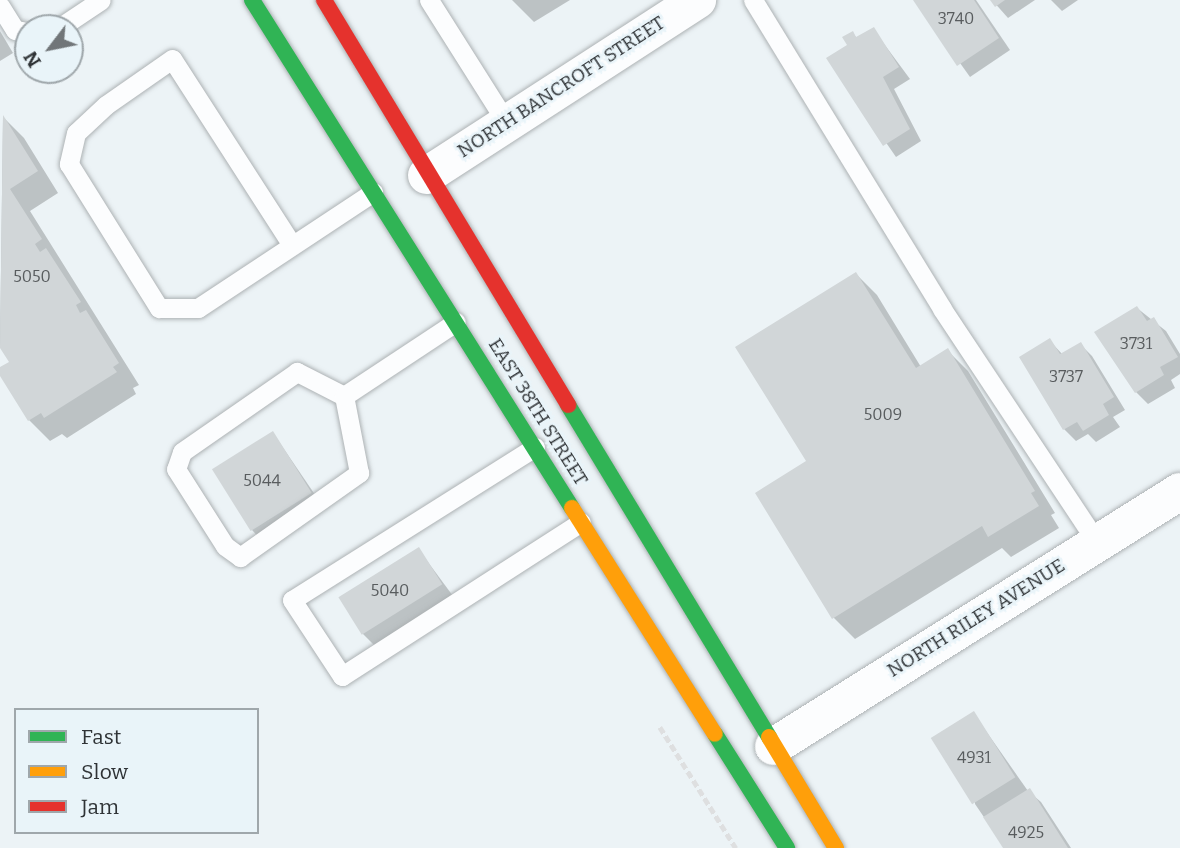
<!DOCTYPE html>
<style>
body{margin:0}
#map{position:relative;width:1180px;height:848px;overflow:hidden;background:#ecf3f6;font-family:Bitter,serif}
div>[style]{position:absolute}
.shadow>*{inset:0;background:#0003}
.building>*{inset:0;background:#d1d6d8;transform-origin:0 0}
.path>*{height:4.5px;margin-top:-2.25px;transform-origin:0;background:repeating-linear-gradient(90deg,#dedfe0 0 7px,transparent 0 10.5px)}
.roads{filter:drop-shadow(0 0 2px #adb2b4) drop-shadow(0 0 2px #adb2b4)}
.lane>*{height:19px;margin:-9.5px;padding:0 9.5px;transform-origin:9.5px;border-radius:9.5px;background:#fcfdfe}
.street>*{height:37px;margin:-18.5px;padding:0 18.5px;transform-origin:18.5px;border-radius:18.5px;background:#fcfdfe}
.fast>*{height:16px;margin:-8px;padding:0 8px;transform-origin:8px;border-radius:8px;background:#30b455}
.slow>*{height:16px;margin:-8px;padding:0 8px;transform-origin:8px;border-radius:8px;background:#ff9f0a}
.jam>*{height:16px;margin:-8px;padding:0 8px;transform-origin:8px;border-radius:8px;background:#e5322d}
span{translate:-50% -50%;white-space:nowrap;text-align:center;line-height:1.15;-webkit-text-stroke:5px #e9f4f9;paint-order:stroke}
.number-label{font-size:16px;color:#585c5e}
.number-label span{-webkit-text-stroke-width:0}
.street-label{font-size:19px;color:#2f3336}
.legend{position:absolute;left:14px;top:708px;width:245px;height:126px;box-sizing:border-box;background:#e9f4f9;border:2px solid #9fa7ab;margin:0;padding:9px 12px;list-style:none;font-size:21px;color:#2f3336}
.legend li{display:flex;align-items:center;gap:14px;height:35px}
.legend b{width:35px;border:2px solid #9fa7ab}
.north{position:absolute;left:14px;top:14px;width:70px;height:70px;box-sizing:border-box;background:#e9f4f9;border:2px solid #9fa7ab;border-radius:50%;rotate:238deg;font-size:19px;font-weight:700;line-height:28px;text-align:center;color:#2f3336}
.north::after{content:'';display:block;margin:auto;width:24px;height:32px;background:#717679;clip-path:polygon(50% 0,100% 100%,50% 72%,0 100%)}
</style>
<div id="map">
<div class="shadow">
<i style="clip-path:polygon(512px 0,570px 0,534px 22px)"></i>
<i style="clip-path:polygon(915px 0,976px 0,1010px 50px,970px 77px)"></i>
<i style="clip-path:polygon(992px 0,1035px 0,1008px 18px)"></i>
<i style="clip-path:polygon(1051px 0,1078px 0,1062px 11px)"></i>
<i style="clip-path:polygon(873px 29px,910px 79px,894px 89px,921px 141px,896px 157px,828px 59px,849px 46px,852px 33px,858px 39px)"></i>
<i style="clip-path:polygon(0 31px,13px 53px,0 61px)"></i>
<i style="clip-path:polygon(3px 117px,24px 138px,58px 193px,30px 211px,139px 385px,133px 388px,136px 394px,67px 438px,62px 434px,50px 441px,29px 420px,0 373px,11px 363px,0 345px)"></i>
<i style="clip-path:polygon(856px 274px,877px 295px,921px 367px,947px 350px,968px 371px,1055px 513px,1051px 515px,1059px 528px,1011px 557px,1002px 548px,855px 639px,834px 618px,808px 462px)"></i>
<i style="clip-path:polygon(1137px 308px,1166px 331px,1180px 354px,1180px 374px,1171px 380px,1175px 388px,1148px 404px,1136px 392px)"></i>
<i style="clip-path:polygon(1050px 341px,1063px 355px,1080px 344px,1092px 356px,1125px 410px,1113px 417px,1120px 427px,1096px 442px,1088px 434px,1076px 441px,1064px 429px)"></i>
<i style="clip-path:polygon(273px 433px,322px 505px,263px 542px,252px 530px)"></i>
<i style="clip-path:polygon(419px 550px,453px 596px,374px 645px,362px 633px)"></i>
<i style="clip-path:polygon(974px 714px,1028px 791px,1041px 802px,1071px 848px,1005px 848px,975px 804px)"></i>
</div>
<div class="building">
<i style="clip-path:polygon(913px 0,974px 0,999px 38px,957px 66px)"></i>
<i style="clip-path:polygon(990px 0,1005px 0,995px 7px)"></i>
<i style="clip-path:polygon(874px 27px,899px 67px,883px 77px,910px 129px,883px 146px,826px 58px,847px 45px,842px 37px,853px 31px,856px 37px)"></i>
<i style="clip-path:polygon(3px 115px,38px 171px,10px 189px,42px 239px,35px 244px,40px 252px,46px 248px,81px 302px,76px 305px,80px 313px,86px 310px,119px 363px,113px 367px,117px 372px,44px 418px,41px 413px,28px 421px,0 376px,0 367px,9px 362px,0 348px)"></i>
<i style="clip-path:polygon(856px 272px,916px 368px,948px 348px,1035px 491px,1031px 493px,1039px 506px,988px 537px,982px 526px,832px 619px,755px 493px,806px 461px,735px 347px)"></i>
<i style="clip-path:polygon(1137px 306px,1147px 321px,1154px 317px,1178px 357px,1160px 367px,1164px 375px,1135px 393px,1094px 332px)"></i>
<i style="clip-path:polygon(1050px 338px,1060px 354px,1081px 342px,1114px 397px,1103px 404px,1109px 415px,1083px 431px,1077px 422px,1063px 430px,1019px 357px)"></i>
<i style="left:273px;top:431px;width:73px;height:72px;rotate:58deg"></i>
<i style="left:419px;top:547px;width:44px;height:95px;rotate:58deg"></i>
<i style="left:974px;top:711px;width:78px;height:51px;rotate:58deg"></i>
<i style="clip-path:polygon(1030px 788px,1068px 848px,1003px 848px,983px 817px)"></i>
</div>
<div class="path">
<i style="left:660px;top:727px;width:143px;rotate:57.9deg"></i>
</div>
<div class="roads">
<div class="lane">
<i style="left:429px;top:0;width:144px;rotate:57.7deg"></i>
<i style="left:753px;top:0;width:362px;rotate:58.5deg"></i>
<i style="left:942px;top:309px;width:280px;rotate:56.4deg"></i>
<i style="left:0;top:6px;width:28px;rotate:58deg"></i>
<i style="left:15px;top:30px;width:13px;rotate:9deg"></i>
<i style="left:59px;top:28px;width:50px;rotate:-33.7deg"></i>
<i style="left:292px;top:245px;width:221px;rotate:-122.8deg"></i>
<i style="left:172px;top:59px;width:80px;rotate:145.1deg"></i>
<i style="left:106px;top:105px;width:41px;rotate:137deg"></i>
<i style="left:76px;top:133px;width:32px;rotate:103deg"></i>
<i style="left:69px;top:164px;width:170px;rotate:58deg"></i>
<i style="left:159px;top:308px;width:39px"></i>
<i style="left:198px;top:308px;width:210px;rotate:-33.5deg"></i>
<i style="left:344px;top:396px;width:53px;rotate:-152.9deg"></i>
<i style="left:297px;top:372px;width:140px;rotate:145.2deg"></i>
<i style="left:182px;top:452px;width:18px;rotate:109deg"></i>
<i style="left:176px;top:469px;width:91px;rotate:57.5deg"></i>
<i style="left:225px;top:546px;width:19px;rotate:36deg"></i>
<i style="left:240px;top:557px;width:146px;rotate:-35.2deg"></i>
<i style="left:359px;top:473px;width:78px;rotate:-101deg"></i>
<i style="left:344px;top:396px;width:134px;rotate:-33.5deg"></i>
<i style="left:535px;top:447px;width:287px;rotate:147.8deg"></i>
<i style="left:292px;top:600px;width:91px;rotate:56.7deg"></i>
<i style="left:342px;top:676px;width:284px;rotate:-32.8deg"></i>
</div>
<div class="street">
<i style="left:426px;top:175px;width:323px;rotate:-32.9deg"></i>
<i style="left:773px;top:746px;width:480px;rotate:-32.1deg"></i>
</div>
<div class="fast">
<i style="left:252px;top:0;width:600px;rotate:57.79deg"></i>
<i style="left:568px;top:405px;width:388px;rotate:58.8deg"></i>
<i style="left:715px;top:734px;width:135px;rotate:57.7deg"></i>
</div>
<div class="slow">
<i style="left:572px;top:508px;width:267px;rotate:57.7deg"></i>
<i style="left:769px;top:737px;width:130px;rotate:58.9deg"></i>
</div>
<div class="jam">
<i style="left:324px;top:0;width:473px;rotate:58.9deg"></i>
</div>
</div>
<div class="number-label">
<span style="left:956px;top:19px">3740</span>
<span style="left:32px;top:277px">5050</span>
<span style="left:1136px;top:344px">3731</span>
<span style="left:1066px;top:377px">3737</span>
<span style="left:883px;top:415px">5009</span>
<span style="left:262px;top:481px">5044</span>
<span style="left:390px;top:591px">5040</span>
<span style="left:974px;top:758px">4931</span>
<span style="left:1026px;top:833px">4925</span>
</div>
<div class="street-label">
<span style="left:561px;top:87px;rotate:-33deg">NORTH BANCROFT STREET</span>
<span style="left:538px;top:412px;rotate:58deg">EAST 38TH STREET</span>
<span style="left:976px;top:618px;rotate:-32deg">NORTH RILEY AVENUE</span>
</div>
<ul class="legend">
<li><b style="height:9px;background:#30b455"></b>Fast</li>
<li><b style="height:9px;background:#ff9f0a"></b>Slow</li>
<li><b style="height:9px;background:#e5322d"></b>Jam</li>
</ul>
<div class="north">N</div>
</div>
